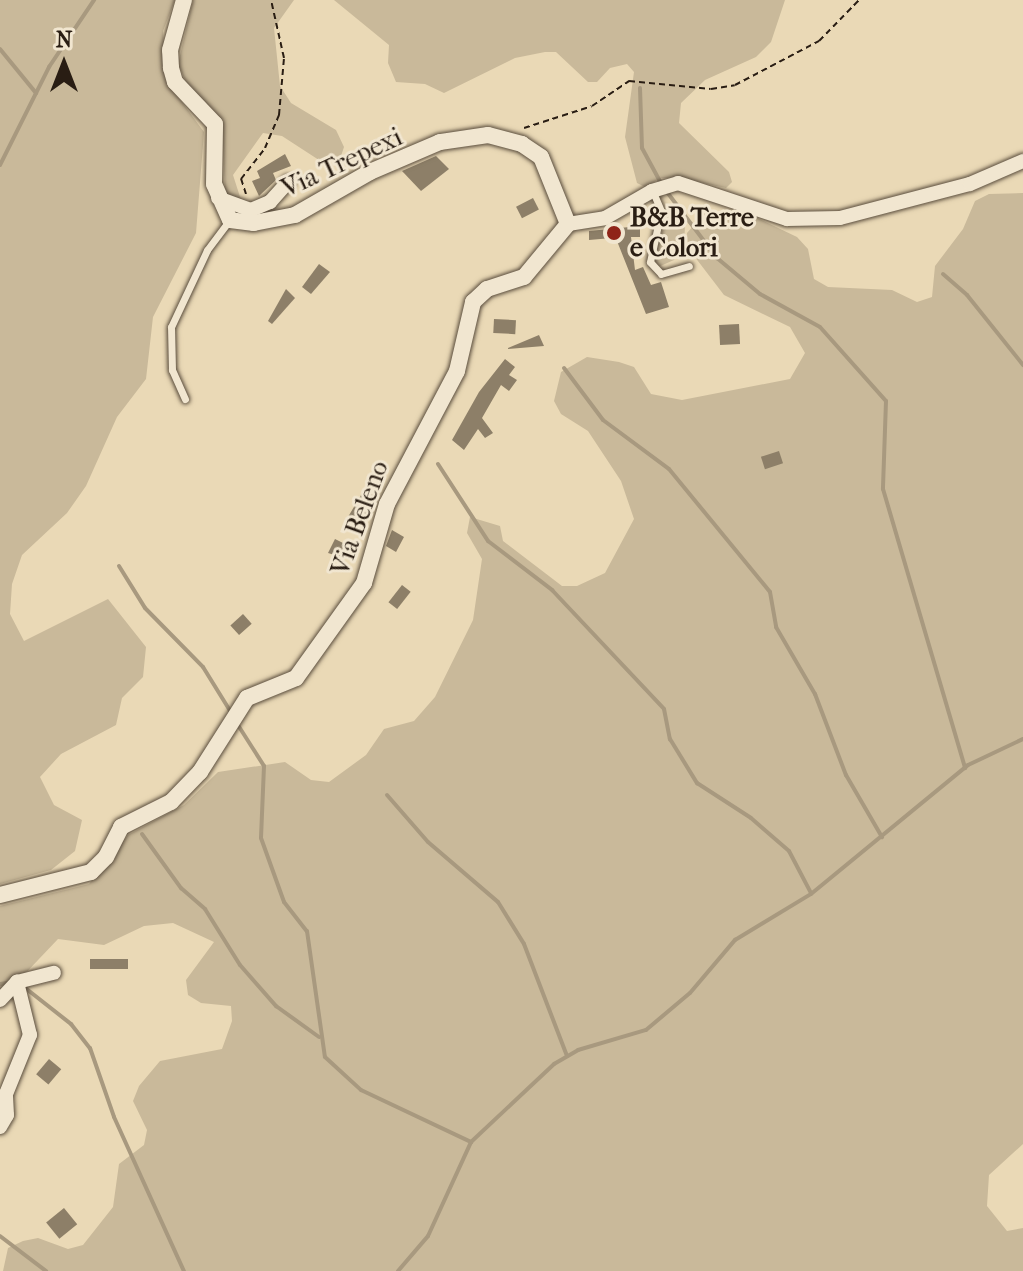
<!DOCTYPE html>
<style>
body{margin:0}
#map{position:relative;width:1023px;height:1271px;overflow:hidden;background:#ead9b6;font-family:"IM FELL French Canon",serif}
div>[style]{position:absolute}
.green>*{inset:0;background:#c9b99a}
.stream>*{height:4px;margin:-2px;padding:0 2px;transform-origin:2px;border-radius:2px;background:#a8997f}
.building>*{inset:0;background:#8d7f68;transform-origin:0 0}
.path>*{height:2px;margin-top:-1px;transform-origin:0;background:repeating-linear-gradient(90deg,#291d13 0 6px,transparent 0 10px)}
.roads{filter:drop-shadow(0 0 2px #594c3c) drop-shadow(0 0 2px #594c3c)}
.service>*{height:7px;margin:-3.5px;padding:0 3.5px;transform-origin:3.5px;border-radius:3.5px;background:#f1e6d0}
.minor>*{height:14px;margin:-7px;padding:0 7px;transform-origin:7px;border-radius:7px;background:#f1e6d0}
.tertiary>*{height:16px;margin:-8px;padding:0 8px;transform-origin:8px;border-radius:8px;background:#f1e6d0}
.dots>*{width:22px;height:22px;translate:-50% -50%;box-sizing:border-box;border:4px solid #f1e6d0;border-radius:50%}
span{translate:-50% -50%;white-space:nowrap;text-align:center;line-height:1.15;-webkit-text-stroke:6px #f1e6d0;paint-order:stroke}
.street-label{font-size:26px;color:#291d13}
.poi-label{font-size:26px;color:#291d13;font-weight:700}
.left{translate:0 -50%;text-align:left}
.north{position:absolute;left:24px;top:24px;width:80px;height:80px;-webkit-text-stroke:6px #f1e6d0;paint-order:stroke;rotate:0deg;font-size:22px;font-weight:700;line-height:32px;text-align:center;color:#291d13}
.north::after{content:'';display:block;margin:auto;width:28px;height:36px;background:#291d13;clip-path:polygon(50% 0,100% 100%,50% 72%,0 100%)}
</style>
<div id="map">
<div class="green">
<i style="clip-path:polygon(0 0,175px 0,163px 31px,167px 82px,204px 132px,196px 233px,153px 317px,146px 379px,117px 417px,86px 486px,67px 513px,22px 555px,12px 584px,10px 614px,24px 641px,108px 599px,146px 647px,143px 677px,122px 698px,116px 725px,61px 754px,40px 777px,54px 805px,82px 820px,75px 851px,51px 870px,0 884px)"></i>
<i style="clip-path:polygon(193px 0,294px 0,274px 28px,280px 86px,291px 103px,336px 130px,344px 147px,341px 156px,322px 162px,282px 136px,263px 133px,233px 175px,241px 200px,225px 193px,222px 120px,186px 82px,178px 64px)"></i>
<i style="clip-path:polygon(334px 0,785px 0,771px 42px,756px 57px,705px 80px,681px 103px,679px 123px,729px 172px,732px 182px,726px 188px,680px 178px,661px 178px,645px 187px,637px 183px,625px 137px,634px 72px,627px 64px,610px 68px,597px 82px,588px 82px,556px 52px,545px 52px,515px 58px,444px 93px,425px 84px,396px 82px,388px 63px,389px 45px)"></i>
<i style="clip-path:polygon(1023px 193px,1023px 1144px,989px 1175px,987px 1206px,1007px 1231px,1023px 1228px,1023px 1271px,3px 1271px,8px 1248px,23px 1241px,38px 1238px,68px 1249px,83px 1245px,113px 1207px,119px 1164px,144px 1145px,147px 1130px,133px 1101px,139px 1086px,160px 1061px,222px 1049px,232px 1021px,231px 1006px,201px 1003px,188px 995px,186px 980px,214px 942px,173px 923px,144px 926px,104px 945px,58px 939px,0 1000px,0 906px,89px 884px,128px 835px,184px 805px,218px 772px,285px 762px,311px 780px,329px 782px,366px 755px,384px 729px,414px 721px,435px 697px,473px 620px,482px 559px,467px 533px,470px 517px,500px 526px,503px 541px,562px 586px,577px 586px,605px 573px,634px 519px,621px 481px,588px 431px,561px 414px,554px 401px,561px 372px,587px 357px,619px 362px,634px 367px,651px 394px,682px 400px,790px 379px,805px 353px,790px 327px,724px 295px,688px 248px,687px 233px,707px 210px,755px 217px,797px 237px,808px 249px,814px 279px,828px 287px,892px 290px,917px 302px,932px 297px,935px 266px,963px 229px,975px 201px,989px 194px)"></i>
<i style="clip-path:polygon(672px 217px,685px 226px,684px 245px,674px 260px,658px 267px,654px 258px,665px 222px)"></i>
</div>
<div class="stream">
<i style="left:0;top:49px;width:57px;rotate:50.7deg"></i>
<i style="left:640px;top:88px;width:60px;rotate:88.1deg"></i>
<i style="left:642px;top:148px;width:42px;rotate:61.6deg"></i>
<i style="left:0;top:165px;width:110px;rotate:-63.4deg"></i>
<i style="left:49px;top:67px;width:81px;rotate:-56.1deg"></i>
<i style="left:667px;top:192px;width:83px;rotate:52.9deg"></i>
<i style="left:717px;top:258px;width:56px;rotate:39.9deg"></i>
<i style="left:760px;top:294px;width:68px;rotate:28.8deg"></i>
<i style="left:820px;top:327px;width:99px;rotate:48.3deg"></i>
<i style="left:886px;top:401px;width:88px;rotate:92deg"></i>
<i style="left:883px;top:489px;width:291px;rotate:73.6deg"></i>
<i style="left:943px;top:274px;width:32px;rotate:41deg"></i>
<i style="left:967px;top:295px;width:90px;rotate:51.3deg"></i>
<i style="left:564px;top:368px;width:65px;rotate:53.1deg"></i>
<i style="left:603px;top:420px;width:82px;rotate:36.6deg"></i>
<i style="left:669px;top:469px;width:159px;rotate:50.6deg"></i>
<i style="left:770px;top:592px;width:36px;rotate:80deg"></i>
<i style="left:776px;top:627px;width:78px;rotate:59.8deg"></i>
<i style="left:815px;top:694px;width:87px;rotate:69.1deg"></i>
<i style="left:846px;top:775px;width:72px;rotate:59.9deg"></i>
<i style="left:438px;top:464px;width:92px;rotate:57deg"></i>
<i style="left:488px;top:541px;width:81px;rotate:37.4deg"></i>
<i style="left:552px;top:590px;width:163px;rotate:46.7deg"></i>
<i style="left:664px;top:709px;width:31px;rotate:79deg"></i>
<i style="left:670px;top:739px;width:52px;rotate:58.5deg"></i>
<i style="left:697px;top:783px;width:64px;rotate:32.9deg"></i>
<i style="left:751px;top:818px;width:50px;rotate:41deg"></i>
<i style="left:789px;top:851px;width:47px;rotate:62.4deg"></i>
<i style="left:119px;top:566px;width:49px;rotate:58.2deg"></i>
<i style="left:145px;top:608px;width:83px;rotate:45.5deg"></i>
<i style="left:203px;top:667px;width:55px;rotate:58.3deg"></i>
<i style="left:236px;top:722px;width:52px;rotate:57.5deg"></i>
<i style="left:264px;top:766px;width:72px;rotate:92.4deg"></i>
<i style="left:261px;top:838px;width:68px;rotate:70.2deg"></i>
<i style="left:284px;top:902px;width:37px;rotate:52deg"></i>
<i style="left:307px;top:931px;width:127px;rotate:81.9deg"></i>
<i style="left:325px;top:1057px;width:49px;rotate:42.5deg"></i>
<i style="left:361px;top:1090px;width:122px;rotate:25.3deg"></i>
<i style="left:387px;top:795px;width:62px;rotate:48.9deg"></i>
<i style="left:428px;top:842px;width:92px;rotate:40.6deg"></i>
<i style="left:498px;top:902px;width:49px;rotate:58.2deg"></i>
<i style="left:524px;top:944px;width:120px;rotate:69deg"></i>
<i style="left:142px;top:834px;width:67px;rotate:54.2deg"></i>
<i style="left:181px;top:888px;width:32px;rotate:41deg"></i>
<i style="left:205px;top:909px;width:66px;rotate:58deg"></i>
<i style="left:240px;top:965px;width:55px;rotate:48.7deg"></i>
<i style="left:276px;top:1006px;width:53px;rotate:35.8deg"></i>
<i style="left:0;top:984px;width:13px;rotate:-9deg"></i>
<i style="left:24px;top:987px;width:60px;rotate:38.2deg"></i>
<i style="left:71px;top:1024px;width:31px;rotate:52deg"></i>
<i style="left:90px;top:1048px;width:73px;rotate:70.8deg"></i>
<i style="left:114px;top:1117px;width:169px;rotate:65.6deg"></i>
<i style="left:0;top:1236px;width:58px;rotate:37.3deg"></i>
<i style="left:398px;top:1271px;width:46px;rotate:-49.4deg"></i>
<i style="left:428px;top:1236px;width:103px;rotate:-65.4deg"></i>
<i style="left:471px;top:1142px;width:114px;rotate:-43.2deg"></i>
<i style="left:554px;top:1064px;width:28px;rotate:-30deg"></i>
<i style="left:578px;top:1050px;width:71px;rotate:-16.4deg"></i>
<i style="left:646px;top:1030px;width:57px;rotate:-40.1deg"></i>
<i style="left:690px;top:993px;width:70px;rotate:-49.7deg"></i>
<i style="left:735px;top:940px;width:89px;rotate:-31.2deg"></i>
<i style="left:811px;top:894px;width:203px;rotate:-39.4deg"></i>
<i style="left:968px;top:765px;width:61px;rotate:-25.3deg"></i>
</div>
<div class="building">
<i style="clip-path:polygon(285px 154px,291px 166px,273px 173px,276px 180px,259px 196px,252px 181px,260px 178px,257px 171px)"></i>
<i style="clip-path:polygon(436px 156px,449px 169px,421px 191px,402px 171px)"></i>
<i style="left:533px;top:198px;width:13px;height:19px;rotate:63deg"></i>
<i style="clip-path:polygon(640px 226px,640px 237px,631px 237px,635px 270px,643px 267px,651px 285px,661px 282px,669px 307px,646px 314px,613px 231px,612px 238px,589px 240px,589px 231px)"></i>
<i style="clip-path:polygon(319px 264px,330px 272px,311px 294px,302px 287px)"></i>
<i style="clip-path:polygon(286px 289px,295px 298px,272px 324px,268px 321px)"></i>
<i style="left:494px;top:319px;width:22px;height:14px;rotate:3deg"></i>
<i style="left:739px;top:324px;width:20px;height:20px;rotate:87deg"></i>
<i style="clip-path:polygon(539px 335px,544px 346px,508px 349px,508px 348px)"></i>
<i style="clip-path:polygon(505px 359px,515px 367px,509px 375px,517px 380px,509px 391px,501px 385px,482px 418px,493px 433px,485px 438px,478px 429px,464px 450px,452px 440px,479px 392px)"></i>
<i style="left:779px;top:451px;width:13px;height:19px;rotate:72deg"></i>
<i style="clip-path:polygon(364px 490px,373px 495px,366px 508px,372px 512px,365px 525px,357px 521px,353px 528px,345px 522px)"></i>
<i style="clip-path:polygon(392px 530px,404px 537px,396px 552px,386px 546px)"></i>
<i style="clip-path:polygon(335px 539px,347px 545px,341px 557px,328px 553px)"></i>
<i style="left:402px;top:585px;width:11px;height:22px;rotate:38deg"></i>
<i style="left:243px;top:614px;width:13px;height:17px;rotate:48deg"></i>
<i style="left:128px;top:959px;width:10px;height:38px;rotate:90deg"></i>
<i style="left:49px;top:1059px;width:16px;height:20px;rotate:40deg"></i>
<i style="left:64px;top:1208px;width:21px;height:23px;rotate:51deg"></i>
</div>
<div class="path">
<i style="left:524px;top:128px;width:71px;rotate:-17.9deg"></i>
<i style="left:592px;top:106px;width:45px;rotate:-34deg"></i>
<i style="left:629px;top:81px;width:82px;rotate:5.6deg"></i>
<i style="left:711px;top:89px;width:24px;rotate:-9deg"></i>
<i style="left:735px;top:85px;width:95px;rotate:-27.6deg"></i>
<i style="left:819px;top:41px;width:57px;rotate:-45.7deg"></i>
<i style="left:246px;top:194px;width:16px;rotate:-108deg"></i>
<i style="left:241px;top:179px;width:39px;rotate:-52deg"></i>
<i style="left:265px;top:148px;width:36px;rotate:-67deg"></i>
<i style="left:279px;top:115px;width:57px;rotate:-85deg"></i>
<i style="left:284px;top:58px;width:59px;rotate:-102.6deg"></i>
</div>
<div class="roads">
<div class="service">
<i style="left:653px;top:192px;width:21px;rotate:67deg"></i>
<i style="left:661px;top:211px;width:52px;rotate:102.2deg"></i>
<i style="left:650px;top:262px;width:16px;rotate:47deg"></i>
<i style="left:661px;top:274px;width:29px;rotate:-16deg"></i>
<i style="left:185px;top:399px;width:32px;rotate:-114deg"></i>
<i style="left:172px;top:370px;width:43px;rotate:-91.3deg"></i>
<i style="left:171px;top:327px;width:85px;rotate:-64.9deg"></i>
<i style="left:207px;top:250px;width:38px;rotate:-53deg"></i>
</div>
<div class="minor">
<i style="left:218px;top:198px;width:35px;rotate:20deg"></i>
<i style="left:251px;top:210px;width:21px;rotate:-23deg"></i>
<i style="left:270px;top:202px;width:27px;rotate:-48deg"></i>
<i style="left:568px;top:224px;width:37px;rotate:-9deg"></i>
<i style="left:605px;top:218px;width:54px;rotate:-29.9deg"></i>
<i style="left:652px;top:191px;width:27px;rotate:-17deg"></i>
<i style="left:678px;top:183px;width:115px;rotate:18.3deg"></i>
<i style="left:787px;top:219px;width:53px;rotate:-1.1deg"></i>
<i style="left:840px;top:218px;width:134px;rotate:-14.7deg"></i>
<i style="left:970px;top:184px;width:58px;rotate:-23.5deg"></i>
<i style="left:0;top:1000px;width:25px;rotate:-47deg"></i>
<i style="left:17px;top:982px;width:38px;rotate:-14deg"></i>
<i style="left:0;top:1127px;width:14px;rotate:-60deg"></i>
<i style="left:7px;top:1115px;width:21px;rotate:-93deg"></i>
<i style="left:6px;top:1094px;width:64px;rotate:-67.9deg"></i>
<i style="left:30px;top:1035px;width:55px;rotate:-103.8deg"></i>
</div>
<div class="tertiary">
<i style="left:0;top:895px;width:94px;rotate:-14.2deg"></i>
<i style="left:91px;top:872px;width:21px;rotate:-45deg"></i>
<i style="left:106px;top:857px;width:34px;rotate:-63deg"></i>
<i style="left:121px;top:827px;width:56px;rotate:-26.6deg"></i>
<i style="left:171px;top:802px;width:42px;rotate:-46deg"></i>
<i style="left:200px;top:772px;width:88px;rotate:-57.6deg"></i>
<i style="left:247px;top:698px;width:53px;rotate:-22.2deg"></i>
<i style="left:296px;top:678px;width:117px;rotate:-54.4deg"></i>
<i style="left:364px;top:583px;width:82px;rotate:-73.8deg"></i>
<i style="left:387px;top:504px;width:150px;rotate:-62.2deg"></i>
<i style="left:457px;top:371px;width:71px;rotate:-76.9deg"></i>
<i style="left:473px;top:302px;width:19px;rotate:-43deg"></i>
<i style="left:487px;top:289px;width:39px;rotate:-18deg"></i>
<i style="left:524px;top:277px;width:69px;rotate:-50.3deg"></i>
<i style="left:568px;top:224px;width:72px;rotate:-111.9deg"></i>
<i style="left:541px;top:157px;width:23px;rotate:-146deg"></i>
<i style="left:522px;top:144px;width:35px;rotate:-165deg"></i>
<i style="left:488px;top:135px;width:49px;rotate:171.7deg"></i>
<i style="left:440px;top:142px;width:76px;rotate:156.8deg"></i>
<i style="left:370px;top:172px;width:86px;rotate:150.2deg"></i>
<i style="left:295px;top:215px;width:42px;rotate:169deg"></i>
<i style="left:254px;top:223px;width:24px;rotate:-173deg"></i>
<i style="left:230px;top:220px;width:39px;rotate:-114deg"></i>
<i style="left:214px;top:184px;width:60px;rotate:-89deg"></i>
<i style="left:215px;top:124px;width:58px;rotate:-133.6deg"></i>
<i style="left:175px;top:82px;width:15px;rotate:-106deg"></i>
<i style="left:171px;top:68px;width:18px;rotate:-93deg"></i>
<i style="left:170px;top:50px;width:52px;rotate:-74.4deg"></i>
</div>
</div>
<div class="dots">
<i style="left:614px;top:233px;background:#8f2418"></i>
</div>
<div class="street-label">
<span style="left:342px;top:163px;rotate:-25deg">Via Trepexi</span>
<span style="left:360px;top:518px;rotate:-70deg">Via Beleno</span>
</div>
<div class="poi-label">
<span class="left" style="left:630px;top:233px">B&amp;B Terre<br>e Colori</span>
</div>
<div class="north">N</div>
</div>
